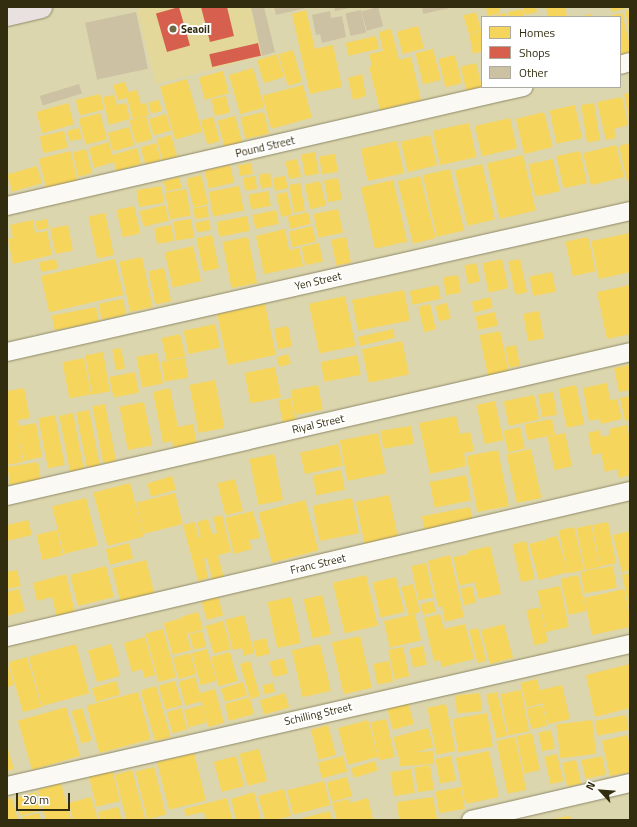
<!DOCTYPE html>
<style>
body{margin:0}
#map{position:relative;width:637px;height:827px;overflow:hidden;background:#dcd6ae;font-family:"Titillium Web",sans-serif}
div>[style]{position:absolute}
.built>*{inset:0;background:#e3d899}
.homes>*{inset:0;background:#f6d55c;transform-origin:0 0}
.shops>*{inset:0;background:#d6604d;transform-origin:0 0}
.building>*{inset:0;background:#ccc1a2;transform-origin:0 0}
.roads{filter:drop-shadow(0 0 1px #8d8866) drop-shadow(0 0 1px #8d8866)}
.minor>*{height:18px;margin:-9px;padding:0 9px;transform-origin:9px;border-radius:9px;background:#faf9f3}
.primary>*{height:22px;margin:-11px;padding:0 11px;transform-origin:11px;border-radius:11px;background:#e8e1df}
.dots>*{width:11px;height:11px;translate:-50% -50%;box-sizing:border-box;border:2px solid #fff;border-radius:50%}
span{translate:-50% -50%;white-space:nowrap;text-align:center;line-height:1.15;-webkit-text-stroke:4px #fff;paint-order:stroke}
.poi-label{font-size:11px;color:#322d0f;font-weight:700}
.left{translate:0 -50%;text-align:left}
.street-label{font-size:11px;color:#322d0f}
.frame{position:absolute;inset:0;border:8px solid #322d0f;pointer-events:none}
.legend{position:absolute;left:481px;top:16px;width:140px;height:72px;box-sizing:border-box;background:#fff;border:1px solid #adab9f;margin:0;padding:5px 7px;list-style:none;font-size:12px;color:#322d0f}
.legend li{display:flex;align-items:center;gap:8px;height:20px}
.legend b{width:20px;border:1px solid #adab9f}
.north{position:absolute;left:581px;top:771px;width:40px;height:40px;-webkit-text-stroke:3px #fff;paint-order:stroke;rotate:296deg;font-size:11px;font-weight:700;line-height:16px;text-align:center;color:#322d0f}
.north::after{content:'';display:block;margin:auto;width:14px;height:18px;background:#322d0f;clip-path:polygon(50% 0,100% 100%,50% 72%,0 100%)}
.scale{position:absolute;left:16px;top:793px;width:54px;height:18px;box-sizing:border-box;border:2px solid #322d0f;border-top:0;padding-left:5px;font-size:12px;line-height:14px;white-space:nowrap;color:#322d0f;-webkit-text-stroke:3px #fff;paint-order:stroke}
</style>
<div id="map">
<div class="built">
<i style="clip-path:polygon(148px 7px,250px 7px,262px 56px,156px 84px,137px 10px)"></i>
</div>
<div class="homes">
<i style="clip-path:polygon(499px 7px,500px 13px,488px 16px,486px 8px)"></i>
<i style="clip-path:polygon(523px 7px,536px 7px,537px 12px,525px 15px)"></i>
<i style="clip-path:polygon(546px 7px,565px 7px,567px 17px,548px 17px)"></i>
<i style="clip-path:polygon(610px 7px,627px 7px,627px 8px,612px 12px)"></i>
<i style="clip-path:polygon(522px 9px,524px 17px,509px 17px,508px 12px)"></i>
<i style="clip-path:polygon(306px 10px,315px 49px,333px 45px,342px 87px,310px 94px,292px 14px)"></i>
<i style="clip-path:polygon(630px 10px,630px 29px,629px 29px,625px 11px)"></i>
<i style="left:476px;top:12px;width:19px;height:13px;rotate:74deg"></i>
<i style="clip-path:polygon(506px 13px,507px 17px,494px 17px,494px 16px)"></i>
<i style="clip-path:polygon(622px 13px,630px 46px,630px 54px,620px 56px,620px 17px,609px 16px)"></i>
<i style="clip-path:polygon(592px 14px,592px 17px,583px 17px,583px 16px)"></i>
<i style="left:418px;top:26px;width:23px;height:22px;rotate:75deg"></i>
<i style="clip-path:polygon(391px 29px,399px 60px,411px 57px,421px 100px,380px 110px,369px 67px,372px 66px,369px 54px,383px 51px,379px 32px)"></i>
<i style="clip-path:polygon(481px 31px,482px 51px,473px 54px,469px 34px)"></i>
<i style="left:376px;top:36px;width:13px;height:31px;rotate:77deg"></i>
<i style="left:433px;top:49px;width:32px;height:18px;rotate:76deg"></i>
<i style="left:293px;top:50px;width:33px;height:15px;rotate:74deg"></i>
<i style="left:277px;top:54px;width:24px;height:21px;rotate:73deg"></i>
<i style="left:455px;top:55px;width:29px;height:17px;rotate:76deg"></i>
<i style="left:476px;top:63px;width:25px;height:16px;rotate:76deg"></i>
<i style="left:253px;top:68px;width:41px;height:25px;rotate:74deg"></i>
<i style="left:223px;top:71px;width:23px;height:25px;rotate:75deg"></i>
<i style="clip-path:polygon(362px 74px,366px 96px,353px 100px,348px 78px)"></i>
<i style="left:187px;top:79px;width:55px;height:28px;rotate:74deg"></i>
<i style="clip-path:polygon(125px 82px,128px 92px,137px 90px,141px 104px,146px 103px,149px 115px,133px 119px,127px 98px,118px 100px,113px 85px)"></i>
<i style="left:303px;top:85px;width:34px;height:42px;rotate:75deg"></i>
<i style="clip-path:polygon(630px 93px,630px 119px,629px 119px,624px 94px)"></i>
<i style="left:100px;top:94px;width:16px;height:25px;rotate:76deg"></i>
<i style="clip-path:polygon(114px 95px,117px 105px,126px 103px,130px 119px,109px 125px,103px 97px)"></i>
<i style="left:226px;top:96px;width:17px;height:15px;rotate:77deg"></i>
<i style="clip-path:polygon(622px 97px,628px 125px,614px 129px,616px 138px,606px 140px,597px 102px)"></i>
<i style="left:159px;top:100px;width:11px;height:11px;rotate:75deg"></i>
<i style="left:68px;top:103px;width:22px;height:33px;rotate:74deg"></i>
<i style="left:594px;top:103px;width:38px;height:13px;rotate:81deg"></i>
<i style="left:575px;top:105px;width:34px;height:26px;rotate:78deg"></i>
<i style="left:264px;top:112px;width:22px;height:24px;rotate:77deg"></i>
<i style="left:544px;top:112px;width:36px;height:29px;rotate:76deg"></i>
<i style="left:100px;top:113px;width:27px;height:22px;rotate:75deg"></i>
<i style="left:166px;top:114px;width:17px;height:18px;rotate:73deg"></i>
<i style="left:146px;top:116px;width:24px;height:17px;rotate:75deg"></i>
<i style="left:235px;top:116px;width:27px;height:18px;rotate:75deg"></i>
<i style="left:213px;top:117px;width:25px;height:13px;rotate:74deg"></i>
<i style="left:510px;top:118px;width:31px;height:36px;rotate:77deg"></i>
<i style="left:469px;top:123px;width:35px;height:37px;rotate:78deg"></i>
<i style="left:129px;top:127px;width:19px;height:22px;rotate:74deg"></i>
<i style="clip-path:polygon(79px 128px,82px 139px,70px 141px,67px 131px)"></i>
<i style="left:64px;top:131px;width:17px;height:25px;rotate:77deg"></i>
<i style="left:171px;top:135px;width:22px;height:15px;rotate:74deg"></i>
<i style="left:430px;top:135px;width:31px;height:30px;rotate:77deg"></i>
<i style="left:397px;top:141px;width:33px;height:37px;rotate:78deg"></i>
<i style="clip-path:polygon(109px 142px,112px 155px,137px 148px,141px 164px,116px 171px,114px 162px,94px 168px,89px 148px)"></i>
<i style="left:156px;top:143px;width:18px;height:16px;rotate:74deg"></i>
<i style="clip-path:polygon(630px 143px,630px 180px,627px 181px,619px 146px)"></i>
<i style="left:616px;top:145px;width:33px;height:34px;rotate:76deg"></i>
<i style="left:86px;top:149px;width:25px;height:14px;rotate:76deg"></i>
<i style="left:70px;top:151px;width:33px;height:32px;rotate:76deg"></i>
<i style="left:580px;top:151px;width:33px;height:24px;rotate:78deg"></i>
<i style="left:315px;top:152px;width:22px;height:14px;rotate:80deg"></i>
<i style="left:335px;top:154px;width:18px;height:16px;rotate:81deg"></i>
<i style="left:523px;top:155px;width:57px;height:37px;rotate:77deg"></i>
<i style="left:297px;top:159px;width:18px;height:12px;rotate:77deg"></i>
<i style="left:553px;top:159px;width:33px;height:25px;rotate:78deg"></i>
<i style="left:251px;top:163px;width:11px;height:13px;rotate:80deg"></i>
<i style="left:482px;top:164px;width:57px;height:28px;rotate:77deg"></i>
<i style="left:230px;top:165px;width:18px;height:26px;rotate:77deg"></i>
<i style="left:37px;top:166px;width:18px;height:31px;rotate:74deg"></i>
<i style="left:450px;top:169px;width:63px;height:28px;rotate:77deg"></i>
<i style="left:270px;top:173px;width:14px;height:11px;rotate:82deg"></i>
<i style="left:201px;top:175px;width:30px;height:15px;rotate:76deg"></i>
<i style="left:255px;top:176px;width:13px;height:12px;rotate:81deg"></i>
<i style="clip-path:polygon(285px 176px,288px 188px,275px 191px,273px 178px)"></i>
<i style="left:420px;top:176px;width:64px;height:23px;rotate:76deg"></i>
<i style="left:179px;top:177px;width:11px;height:16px;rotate:75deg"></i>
<i style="left:338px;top:178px;width:22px;height:14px;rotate:80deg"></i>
<i style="left:393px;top:180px;width:63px;height:33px;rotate:77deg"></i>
<i style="left:320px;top:181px;width:25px;height:16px;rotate:76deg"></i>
<i style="left:300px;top:183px;width:28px;height:11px;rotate:80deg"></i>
<i style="left:161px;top:186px;width:17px;height:25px;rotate:80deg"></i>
<i style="left:239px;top:186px;width:25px;height:31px;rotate:79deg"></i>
<i style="left:186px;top:189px;width:27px;height:21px;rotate:80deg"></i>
<i style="left:268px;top:191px;width:15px;height:20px;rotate:79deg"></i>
<i style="left:287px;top:192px;width:23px;height:11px;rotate:77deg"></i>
<i style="left:165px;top:205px;width:16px;height:26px;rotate:76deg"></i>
<i style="left:134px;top:206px;width:28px;height:18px;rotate:77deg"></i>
<i style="left:207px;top:206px;width:11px;height:14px;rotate:80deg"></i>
<i style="left:338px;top:209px;width:24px;height:25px;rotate:78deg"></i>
<i style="left:276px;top:210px;width:14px;height:24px;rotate:78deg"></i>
<i style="left:308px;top:212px;width:12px;height:21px;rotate:76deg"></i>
<i style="left:105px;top:213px;width:43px;height:17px;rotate:78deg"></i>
<i style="left:247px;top:216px;width:15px;height:31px;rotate:79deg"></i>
<i style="left:47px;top:219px;width:9px;height:12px;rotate:77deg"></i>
<i style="left:191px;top:219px;width:19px;height:18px;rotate:81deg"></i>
<i style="clip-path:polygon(33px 220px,35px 233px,47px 231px,52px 255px,13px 264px,8px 239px,13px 238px,10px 225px)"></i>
<i style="left:209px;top:220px;width:10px;height:14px;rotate:79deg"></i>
<i style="left:68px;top:225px;width:26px;height:18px;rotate:79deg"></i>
<i style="left:171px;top:225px;width:16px;height:17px;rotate:79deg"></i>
<i style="left:312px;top:226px;width:16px;height:24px;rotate:76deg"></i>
<i style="clip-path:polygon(285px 229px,289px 250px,299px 248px,303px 266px,264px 274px,256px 236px)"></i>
<i style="clip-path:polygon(630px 233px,630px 272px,599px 279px,591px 241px)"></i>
<i style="left:212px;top:235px;width:34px;height:16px;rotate:78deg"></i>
<i style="left:248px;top:237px;width:47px;height:26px;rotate:79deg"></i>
<i style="left:346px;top:237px;width:26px;height:15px;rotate:79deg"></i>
<i style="left:588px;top:237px;width:35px;height:23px;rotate:78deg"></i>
<i style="left:319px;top:243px;width:19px;height:18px;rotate:78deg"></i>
<i style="left:193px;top:246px;width:36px;height:29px;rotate:77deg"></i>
<i style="left:142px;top:257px;width:51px;height:23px;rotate:78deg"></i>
<i style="left:56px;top:259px;width:10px;height:17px;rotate:79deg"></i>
<i style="left:115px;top:259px;width:37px;height:76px;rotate:77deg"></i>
<i style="left:502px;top:259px;width:30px;height:20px;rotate:78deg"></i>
<i style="left:520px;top:259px;width:34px;height:12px;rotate:78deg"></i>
<i style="left:476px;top:263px;width:19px;height:12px;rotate:78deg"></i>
<i style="left:164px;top:268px;width:34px;height:16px;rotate:78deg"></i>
<i style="left:552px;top:272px;width:20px;height:23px;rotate:79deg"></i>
<i style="left:458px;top:275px;width:18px;height:15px;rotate:81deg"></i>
<i style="left:438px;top:285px;width:14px;height:29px;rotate:78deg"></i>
<i style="clip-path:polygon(630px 285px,630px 334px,607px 339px,597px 292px)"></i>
<i style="left:404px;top:290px;width:31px;height:53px;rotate:79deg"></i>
<i style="left:345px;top:296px;width:51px;height:37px;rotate:78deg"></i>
<i style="left:490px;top:297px;width:11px;height:19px;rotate:75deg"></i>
<i style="left:123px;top:299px;width:16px;height:25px;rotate:79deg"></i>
<i style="left:447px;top:303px;width:16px;height:12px;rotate:76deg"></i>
<i style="left:265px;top:304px;width:52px;height:49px;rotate:78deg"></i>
<i style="left:430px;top:304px;width:26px;height:12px;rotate:77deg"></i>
<i style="left:96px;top:307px;width:15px;height:45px;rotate:79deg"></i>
<i style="left:539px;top:311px;width:28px;height:16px;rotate:80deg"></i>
<i style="left:495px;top:312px;width:14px;height:20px;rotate:78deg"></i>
<i style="left:215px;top:324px;width:24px;height:32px;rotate:78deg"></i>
<i style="left:288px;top:326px;width:21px;height:14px;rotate:79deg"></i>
<i style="left:393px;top:329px;width:9px;height:36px;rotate:77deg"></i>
<i style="left:500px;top:331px;width:42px;height:21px;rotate:78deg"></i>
<i style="left:180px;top:334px;width:23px;height:19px;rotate:77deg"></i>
<i style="left:402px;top:341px;width:34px;height:41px;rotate:78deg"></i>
<i style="left:516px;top:345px;width:21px;height:11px;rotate:79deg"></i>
<i style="left:121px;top:348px;width:21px;height:9px;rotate:79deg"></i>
<i style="left:103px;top:352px;width:40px;height:18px;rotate:80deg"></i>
<i style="left:157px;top:353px;width:31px;height:21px;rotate:79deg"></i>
<i style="left:288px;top:354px;width:10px;height:12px;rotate:73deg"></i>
<i style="left:357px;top:355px;width:20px;height:37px;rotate:79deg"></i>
<i style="left:84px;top:358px;width:37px;height:22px;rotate:79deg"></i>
<i style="left:185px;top:358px;width:20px;height:24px;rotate:81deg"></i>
<i style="clip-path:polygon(630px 365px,630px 390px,619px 392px,614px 368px)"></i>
<i style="left:275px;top:367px;width:31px;height:31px;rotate:79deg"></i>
<i style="left:135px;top:372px;width:21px;height:26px;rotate:79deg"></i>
<i style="left:215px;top:380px;width:49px;height:26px;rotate:79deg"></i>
<i style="clip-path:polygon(607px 383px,610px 400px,617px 399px,622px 419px,601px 424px,600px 419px,589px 421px,583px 388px)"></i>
<i style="left:318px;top:385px;width:25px;height:28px;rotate:79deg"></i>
<i style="left:576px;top:385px;width:40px;height:18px;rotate:78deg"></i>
<i style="clip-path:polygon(24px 388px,30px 418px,18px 420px,19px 426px,36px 423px,42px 457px,24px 461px,17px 429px,23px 462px,7px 465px,7px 391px)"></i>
<i style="clip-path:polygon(170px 388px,178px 427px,193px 424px,197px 444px,174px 449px,172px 441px,163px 443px,153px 392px)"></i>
<i style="left:553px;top:392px;width:23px;height:15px;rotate:80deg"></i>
<i style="left:534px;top:395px;width:25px;height:31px;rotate:78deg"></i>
<i style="clip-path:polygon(630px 396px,630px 420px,625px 421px,620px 398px)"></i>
<i style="left:291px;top:398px;width:25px;height:13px;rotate:78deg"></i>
<i style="left:495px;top:401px;width:40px;height:19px;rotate:78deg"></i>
<i style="left:144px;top:402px;width:44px;height:25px;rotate:79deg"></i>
<i style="left:105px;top:404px;width:58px;height:13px;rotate:79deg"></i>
<i style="left:89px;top:410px;width:57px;height:13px;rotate:79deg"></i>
<i style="left:73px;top:413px;width:57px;height:14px;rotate:79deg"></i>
<i style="left:55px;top:415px;width:51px;height:17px;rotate:79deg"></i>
<i style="clip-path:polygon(456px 416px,460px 434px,470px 432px,474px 451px,464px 453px,466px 466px,430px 474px,419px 423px)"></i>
<i style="left:552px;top:419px;width:16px;height:28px;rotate:79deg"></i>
<i style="clip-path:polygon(627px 425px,630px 441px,630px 475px,619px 478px,617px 469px,605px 472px,601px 453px,592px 455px,588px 433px,600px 430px,601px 437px,610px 435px,609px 429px)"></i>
<i style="left:411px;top:426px;width:18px;height:31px;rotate:81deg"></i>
<i style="left:520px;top:427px;width:22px;height:17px;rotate:77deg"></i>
<i style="left:378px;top:433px;width:41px;height:39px;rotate:79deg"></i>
<i style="left:565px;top:433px;width:34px;height:18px;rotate:78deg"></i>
<i style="left:338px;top:444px;width:22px;height:39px;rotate:77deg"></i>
<i style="left:531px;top:449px;width:50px;height:25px;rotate:78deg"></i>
<i style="left:498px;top:450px;width:57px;height:32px;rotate:79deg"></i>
<i style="left:274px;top:454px;width:47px;height:25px;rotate:79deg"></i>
<i style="left:38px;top:462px;width:18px;height:31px;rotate:81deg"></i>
<i style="left:341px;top:470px;width:20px;height:29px;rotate:79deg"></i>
<i style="left:466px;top:475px;width:26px;height:37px;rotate:79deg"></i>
<i style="left:172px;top:476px;width:14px;height:26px;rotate:73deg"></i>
<i style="left:235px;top:479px;width:33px;height:18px;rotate:76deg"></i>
<i style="left:130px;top:483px;width:55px;height:38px;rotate:75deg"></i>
<i style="left:175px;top:493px;width:32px;height:40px;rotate:76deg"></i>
<i style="left:389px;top:495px;width:45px;height:34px;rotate:78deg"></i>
<i style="left:86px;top:498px;width:49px;height:35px;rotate:76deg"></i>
<i style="left:352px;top:498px;width:36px;height:40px;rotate:79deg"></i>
<i style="left:305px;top:500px;width:52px;height:48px;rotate:75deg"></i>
<i style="left:470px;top:507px;width:16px;height:49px;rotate:79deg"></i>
<i style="clip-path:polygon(253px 511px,260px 538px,249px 540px,252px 549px,234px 554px,225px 518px)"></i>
<i style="clip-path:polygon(222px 515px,231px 552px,218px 555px,224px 579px,213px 582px,207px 558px,204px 559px,208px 578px,198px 581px,183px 525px,195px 522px,199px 538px,201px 537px,197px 522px,208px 519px,212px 534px,217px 533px,213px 517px)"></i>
<i style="clip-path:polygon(28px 520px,32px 535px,7px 541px,7px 525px)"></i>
<i style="left:608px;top:522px;width:42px;height:16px;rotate:79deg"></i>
<i style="left:591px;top:525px;width:43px;height:15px;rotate:78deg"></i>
<i style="left:574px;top:527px;width:44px;height:16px;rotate:77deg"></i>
<i style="left:57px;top:530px;width:26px;height:21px;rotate:77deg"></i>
<i style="clip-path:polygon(630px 531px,630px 570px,622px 572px,613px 535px)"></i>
<i style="clip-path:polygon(557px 536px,568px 572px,539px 580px,529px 544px,544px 540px,546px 545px,545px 539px)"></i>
<i style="left:526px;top:541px;width:39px;height:14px;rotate:77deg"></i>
<i style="left:129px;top:543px;width:16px;height:24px;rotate:75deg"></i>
<i style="left:490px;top:546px;width:49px;height:23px;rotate:77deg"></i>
<i style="left:469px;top:554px;width:29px;height:16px;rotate:78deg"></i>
<i style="clip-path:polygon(450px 555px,464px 617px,445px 622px,442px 606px,438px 607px,428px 561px)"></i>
<i style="left:146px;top:560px;width:37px;height:35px;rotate:76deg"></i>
<i style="left:426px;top:563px;width:35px;height:15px;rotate:78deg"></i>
<i style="left:106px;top:566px;width:32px;height:37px;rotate:76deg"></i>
<i style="left:613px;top:566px;width:22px;height:33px;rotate:80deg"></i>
<i style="clip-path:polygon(17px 570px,21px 586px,7px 589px,7px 572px)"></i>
<i style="clip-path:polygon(630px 573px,630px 607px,629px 607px,622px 575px)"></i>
<i style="clip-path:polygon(66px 574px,75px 613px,57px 617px,52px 597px,37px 601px,33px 583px)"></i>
<i style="left:366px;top:575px;width:52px;height:34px;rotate:77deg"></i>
<i style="left:578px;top:575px;width:37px;height:18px;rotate:77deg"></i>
<i style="left:396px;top:577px;width:36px;height:24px;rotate:77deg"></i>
<i style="left:413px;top:584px;width:29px;height:12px;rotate:76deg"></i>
<i style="left:472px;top:586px;width:17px;height:12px;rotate:77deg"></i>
<i style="left:560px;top:586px;width:42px;height:23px;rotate:78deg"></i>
<i style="clip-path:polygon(19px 589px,25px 611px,7px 616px,7px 592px)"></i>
<i style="clip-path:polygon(624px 589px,630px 616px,630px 627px,592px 635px,584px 598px)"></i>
<i style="left:322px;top:595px;width:40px;height:19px;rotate:77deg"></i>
<i style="left:218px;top:597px;width:19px;height:17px;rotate:74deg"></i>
<i style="left:291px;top:597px;width:47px;height:24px;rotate:78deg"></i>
<i style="left:433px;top:601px;width:11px;height:13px;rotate:75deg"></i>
<i style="left:540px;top:607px;width:36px;height:14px;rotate:77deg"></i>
<i style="left:198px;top:612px;width:18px;height:17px;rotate:74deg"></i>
<i style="left:415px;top:614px;width:27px;height:32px;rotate:77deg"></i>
<i style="clip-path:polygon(440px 614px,444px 629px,465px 624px,474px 659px,442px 667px,440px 660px,434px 661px,424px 618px)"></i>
<i style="clip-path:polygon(244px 615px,254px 653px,244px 656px,242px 648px,233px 650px,225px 620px)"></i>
<i style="left:182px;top:618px;width:33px;height:19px;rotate:74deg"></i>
<i style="left:223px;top:621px;width:29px;height:18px;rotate:74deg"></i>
<i style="left:504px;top:624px;width:35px;height:24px;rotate:75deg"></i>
<i style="left:478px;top:628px;width:34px;height:9px;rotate:76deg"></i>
<i style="left:163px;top:629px;width:50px;height:18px;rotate:75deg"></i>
<i style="left:202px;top:631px;width:16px;height:13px;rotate:75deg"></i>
<i style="left:360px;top:636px;width:53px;height:29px;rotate:77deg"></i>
<i style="clip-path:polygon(145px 637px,155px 675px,144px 678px,142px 669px,132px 672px,124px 643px)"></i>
<i style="left:266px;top:638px;width:16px;height:14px;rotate:75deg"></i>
<i style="left:76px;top:644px;width:51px;height:49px;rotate:75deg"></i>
<i style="left:111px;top:644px;width:33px;height:24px;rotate:74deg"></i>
<i style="left:320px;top:644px;width:48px;height:29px;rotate:77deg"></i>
<i style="left:423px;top:646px;width:19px;height:14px;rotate:78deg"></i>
<i style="left:403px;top:647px;width:30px;height:15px;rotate:78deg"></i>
<i style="left:207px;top:649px;width:33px;height:16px;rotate:74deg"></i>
<i style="left:230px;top:652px;width:30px;height:20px;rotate:75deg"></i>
<i style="left:190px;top:653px;width:22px;height:18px;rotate:74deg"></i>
<i style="left:27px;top:657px;width:52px;height:19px;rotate:74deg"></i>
<i style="left:284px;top:658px;width:16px;height:15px;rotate:76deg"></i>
<i style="clip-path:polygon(250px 661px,260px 696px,250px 699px,254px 714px,229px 721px,225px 704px,250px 697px,240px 664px)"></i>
<i style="left:389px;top:661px;width:21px;height:16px;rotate:79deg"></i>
<i style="clip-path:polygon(7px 662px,14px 685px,7px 687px)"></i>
<i style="clip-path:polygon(630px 664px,630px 708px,595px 717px,586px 675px)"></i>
<i style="left:195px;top:677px;width:25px;height:17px;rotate:74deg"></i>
<i style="left:537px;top:679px;width:25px;height:17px;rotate:76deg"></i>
<i style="left:116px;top:681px;width:14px;height:25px;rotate:73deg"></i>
<i style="left:175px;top:681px;width:25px;height:17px;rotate:74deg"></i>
<i style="left:243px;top:682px;width:14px;height:23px;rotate:73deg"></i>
<i style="left:273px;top:683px;width:9px;height:11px;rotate:77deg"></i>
<i style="left:562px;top:685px;width:35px;height:23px;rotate:77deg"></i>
<i style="left:156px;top:686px;width:53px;height:16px;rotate:74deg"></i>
<i style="left:215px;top:689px;width:35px;height:16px;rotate:75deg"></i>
<i style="left:521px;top:690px;width:42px;height:21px;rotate:79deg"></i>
<i style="left:138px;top:692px;width:49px;height:53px;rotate:75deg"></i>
<i style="left:497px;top:692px;width:45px;height:11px;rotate:77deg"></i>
<i style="left:285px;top:693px;width:15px;height:26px;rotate:74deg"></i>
<i style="left:480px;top:693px;width:18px;height:25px;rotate:84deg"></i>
<i style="left:407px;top:698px;width:27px;height:22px;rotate:75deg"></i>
<i style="left:446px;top:704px;width:48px;height:19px;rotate:79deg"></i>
<i style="left:202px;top:705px;width:18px;height:19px;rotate:74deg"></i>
<i style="left:542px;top:705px;width:21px;height:16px;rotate:76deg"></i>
<i style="left:66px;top:707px;width:51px;height:50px;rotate:74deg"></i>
<i style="left:82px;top:708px;width:34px;height:11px;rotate:73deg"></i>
<i style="left:181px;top:708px;width:22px;height:15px;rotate:74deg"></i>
<i style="left:487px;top:713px;width:34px;height:35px;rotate:80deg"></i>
<i style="left:626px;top:715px;width:15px;height:32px;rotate:79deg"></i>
<i style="left:386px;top:719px;width:39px;height:16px;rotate:77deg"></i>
<i style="left:368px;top:720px;width:38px;height:31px;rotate:75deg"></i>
<i style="left:592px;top:720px;width:34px;height:36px;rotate:83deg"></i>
<i style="left:328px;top:725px;width:31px;height:18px;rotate:75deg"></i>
<i style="left:428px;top:728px;width:20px;height:36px;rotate:75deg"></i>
<i style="left:551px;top:730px;width:19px;height:13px;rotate:78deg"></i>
<i style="left:532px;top:733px;width:38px;height:16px;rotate:78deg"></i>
<i style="clip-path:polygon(627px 735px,630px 746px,630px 772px,610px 776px,602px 741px)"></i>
<i style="left:515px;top:737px;width:54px;height:19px;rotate:78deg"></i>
<i style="clip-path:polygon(7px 746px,14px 769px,7px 771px)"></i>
<i style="left:259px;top:749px;width:33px;height:20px;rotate:76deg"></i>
<i style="left:433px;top:751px;width:13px;height:34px;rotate:86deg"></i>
<i style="left:489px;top:751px;width:47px;height:34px;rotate:78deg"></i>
<i style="left:194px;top:753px;width:49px;height:38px;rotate:76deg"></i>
<i style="left:557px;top:754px;width:28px;height:13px;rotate:77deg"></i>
<i style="left:236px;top:756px;width:31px;height:23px;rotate:75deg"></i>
<i style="left:343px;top:756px;width:16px;height:26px;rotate:75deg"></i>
<i style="left:451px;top:756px;width:25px;height:16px;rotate:79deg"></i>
<i style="left:602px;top:756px;width:19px;height:21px;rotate:78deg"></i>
<i style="left:576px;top:760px;width:24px;height:14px;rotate:78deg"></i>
<i style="left:375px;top:761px;width:10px;height:25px;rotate:73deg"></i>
<i style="left:430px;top:765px;width:25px;height:16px;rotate:81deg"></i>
<i style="left:154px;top:767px;width:49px;height:19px;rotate:76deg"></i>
<i style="left:411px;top:769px;width:24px;height:21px;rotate:81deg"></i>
<i style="left:112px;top:770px;width:32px;height:24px;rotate:76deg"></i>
<i style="left:132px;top:770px;width:52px;height:18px;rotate:75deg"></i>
<i style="left:347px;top:777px;width:20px;height:21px;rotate:75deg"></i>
<i style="left:324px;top:781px;width:25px;height:38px;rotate:76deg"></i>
<i style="clip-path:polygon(61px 783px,71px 820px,46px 820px,38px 790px)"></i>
<i style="left:461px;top:787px;width:22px;height:26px;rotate:80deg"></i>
<i style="clip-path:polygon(284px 789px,291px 816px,275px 820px,265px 820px,258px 796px)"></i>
<i style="left:36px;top:792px;width:19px;height:21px;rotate:74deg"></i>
<i style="clip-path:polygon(254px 792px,261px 820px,236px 820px,231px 799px)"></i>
<i style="clip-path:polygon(91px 797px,98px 820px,73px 820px,69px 803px)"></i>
<i style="clip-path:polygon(433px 797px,437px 819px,399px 820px,397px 802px)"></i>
<i style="clip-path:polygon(12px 798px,18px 820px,7px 820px,7px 799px)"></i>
<i style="clip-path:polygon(227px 798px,232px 819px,206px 820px,204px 812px,186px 816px,184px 809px)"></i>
<i style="clip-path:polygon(368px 798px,373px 820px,337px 820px,332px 803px,349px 799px,350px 803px)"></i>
<i style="clip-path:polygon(118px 807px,122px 820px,100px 820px,98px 812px)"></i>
<i style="clip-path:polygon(330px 811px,332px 820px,303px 820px,302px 818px)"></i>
<i style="clip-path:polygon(39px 813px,41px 820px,23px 820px,22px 817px)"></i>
<i style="clip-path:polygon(570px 816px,571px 820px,552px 820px,552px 819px)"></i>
</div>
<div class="shops">
<i style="left:179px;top:7px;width:40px;height:24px;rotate:74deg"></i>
<i style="clip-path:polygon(201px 7px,227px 7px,234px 36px,210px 42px)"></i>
<i style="left:258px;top:43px;width:13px;height:50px;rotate:77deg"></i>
</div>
<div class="building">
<i style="clip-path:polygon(251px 7px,264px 7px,275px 52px,262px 56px)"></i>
<i style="clip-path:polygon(274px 7px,306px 7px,306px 8px,276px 15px)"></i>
<i style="clip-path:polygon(334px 7px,349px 7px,349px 8px,335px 11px)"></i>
<i style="left:378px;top:7px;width:20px;height:17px;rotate:75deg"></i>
<i style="clip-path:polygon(422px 7px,449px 7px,449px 8px,423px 14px)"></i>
<i style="left:361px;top:10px;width:23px;height:16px;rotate:77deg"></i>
<i style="clip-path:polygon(330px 11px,331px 18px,342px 16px,346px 37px,322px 43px,320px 34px,316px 35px,312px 15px)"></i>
<i style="left:136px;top:12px;width:58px;height:52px;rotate:78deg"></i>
<i style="left:79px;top:84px;width:10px;height:41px;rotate:73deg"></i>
</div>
<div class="roads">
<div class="minor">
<i style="left:620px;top:65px;width:10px;rotate:-17deg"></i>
<i style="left:7px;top:206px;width:530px;rotate:-12.99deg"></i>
<i style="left:7px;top:352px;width:639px;rotate:-12.75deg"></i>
<i style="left:7px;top:496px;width:639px;rotate:-13.01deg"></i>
<i style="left:7px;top:637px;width:640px;rotate:-13.19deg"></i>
<i style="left:7px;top:786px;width:639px;rotate:-12.84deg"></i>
<i style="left:471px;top:820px;width:163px;rotate:-13.1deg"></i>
</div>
<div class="primary">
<i style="left:7px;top:15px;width:35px;rotate:-13deg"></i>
</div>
</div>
<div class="dots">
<i style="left:173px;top:29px;background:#6e6847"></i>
</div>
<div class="poi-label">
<span class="left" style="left:181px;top:29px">Seaoil</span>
</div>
<div class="street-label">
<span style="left:265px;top:147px;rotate:-13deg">Pound Street</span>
<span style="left:318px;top:281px;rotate:-13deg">Yen Street</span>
<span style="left:318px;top:424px;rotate:-13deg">Riyal Street</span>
<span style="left:318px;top:564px;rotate:-13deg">Franc Street</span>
<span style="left:318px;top:714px;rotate:-13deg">Schilling Street</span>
</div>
<div class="frame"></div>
<ul class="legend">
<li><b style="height:11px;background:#f6d55c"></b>Homes</li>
<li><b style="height:11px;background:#d6604d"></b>Shops</li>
<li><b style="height:11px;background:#ccc1a2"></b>Other</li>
</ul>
<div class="north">N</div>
<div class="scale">20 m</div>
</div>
